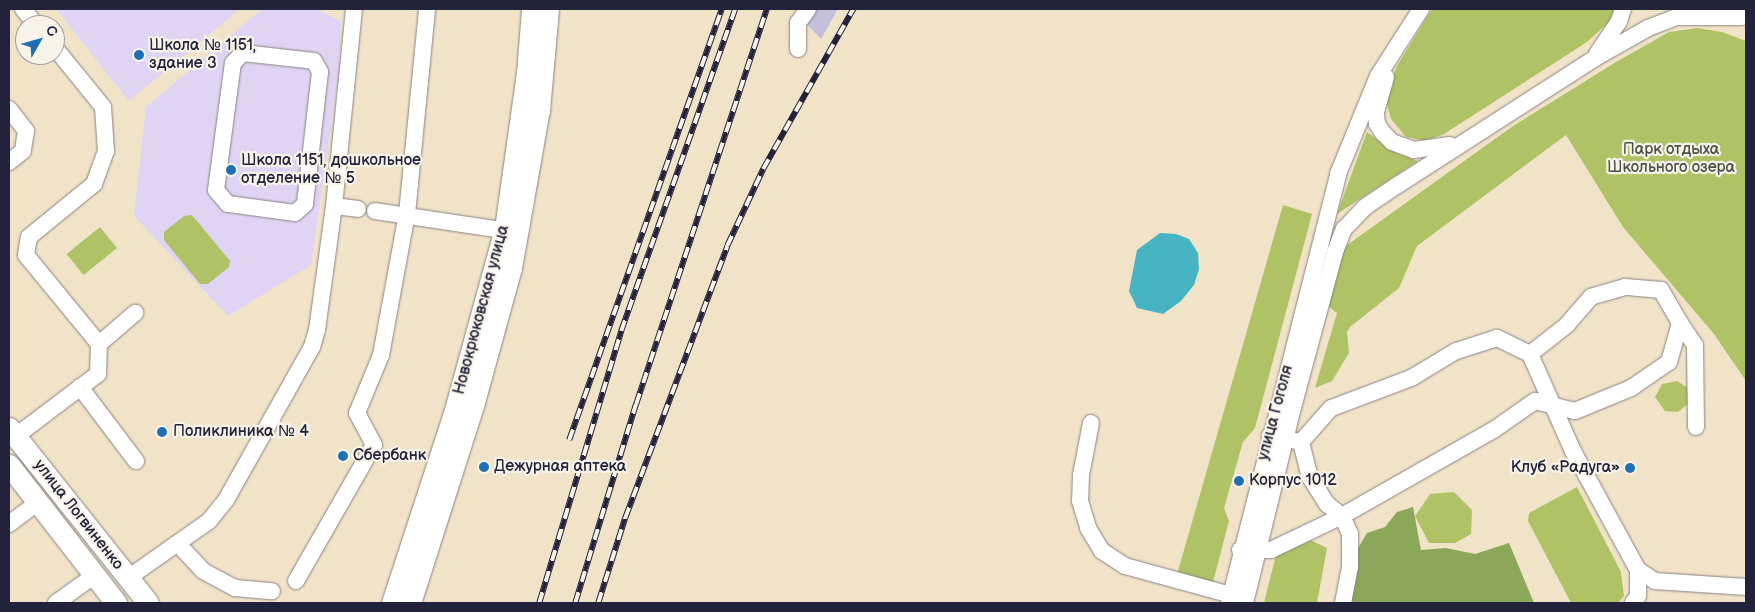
<!DOCTYPE html>
<meta charset="utf-8">
<style>
body{margin:0}
#map{position:relative;width:1755px;height:612px;overflow:hidden;background:#f1e3c8;font-family:"Balsamiq Sans",sans-serif}
div>[style]{position:absolute}
.built>*{inset:0;background:#e0d4f4}
.industrial>*{inset:0;background:#c4c0db}
.green>*{inset:0;background:#afc265;transform-origin:0 0}
.forest>*{inset:0;background:#8ba85a}
.water>*{inset:0;background:#47b4c3}
.roads{filter:drop-shadow(0 0 1px #8a8282) drop-shadow(0 0 1px #8a8282)}
.minor>*{height:16px;margin:-8px;padding:0 8px;transform-origin:8px;border-radius:8px;background:#fff}
.major>*{height:21px;margin:-10.5px;padding:0 10.5px;transform-origin:10.5px;border-radius:10.5px;background:#fff}
.rail>*{height:5.5px;margin-top:-2.75px;transform-origin:0;background:repeating-linear-gradient(90deg,#f7f3e8 0 11px,#22223b 0 22px);box-sizing:border-box;border-block:1px solid #22223b}
.dots>*{width:14px;height:14px;translate:-50% -50%;box-sizing:border-box;border:2px solid #f7f3e8;border-radius:50%}
span{translate:-50% -50%;white-space:nowrap;text-align:center;line-height:1.15;-webkit-text-stroke:4.5px #f7f3e8;paint-order:stroke}
.poi-label{font-size:16px;color:#22223b}
.left{translate:0 -50%;text-align:left}
.right{translate:-100% -50%;text-align:right}
.park-label{font-size:16px;color:#4c5248}
.street-label{font-size:16px;color:#22223b}
.frame{position:absolute;inset:0;border:10px solid #22223b;pointer-events:none}
.north{position:absolute;left:15px;top:15px;width:50px;height:50px;box-sizing:border-box;background:#f7f3e8;border:1px solid #a29fa3;border-radius:50%;rotate:52deg;font-size:14px;font-weight:700;line-height:20px;text-align:center;color:#22223b}
.north::after{content:'';display:block;margin:auto;width:18px;height:22px;background:#1f6fb2;clip-path:polygon(50% 0,100% 100%,50% 72%,0 100%)}
</style>
<div id="map">
<div class="built">
<i style="clip-path:polygon(56px 9px,240px 9px,129px 101px)"></i>
<i style="clip-path:polygon(262px 9px,316px 9px,341px 21px,339px 70px,311px 265px,228px 316px,134px 216px,146px 107px)"></i>
</div>
<div class="industrial">
<i style="clip-path:polygon(797px 9px,838px 9px,821px 39px,796px 13px)"></i>
</div>
<div class="green">
<i style="clip-path:polygon(1432px 9px,1614px 9px,1609px 22px,1587px 42px,1444px 134px,1426px 141px,1406px 137px,1391px 119px,1385px 97px,1397px 66px)"></i>
<i style="clip-path:polygon(1697px 28px,1722px 32px,1746px 41px,1746px 381px,1714px 334px,1623px 227px,1566px 135px,1417px 246px,1399px 288px,1350px 327px,1347px 332px,1349px 353px,1332px 381px,1315px 388px,1337px 313px,1324px 303px,1343px 248px,1513px 126px,1616px 62px,1669px 32px)"></i>
<i style="clip-path:polygon(1367px 132px,1396px 153px,1418px 161px,1337px 214px)"></i>
<i style="clip-path:polygon(1283px 205px,1312px 214px,1255px 428px,1243px 442px,1224px 508px,1229px 521px,1212px 586px,1176px 578px)"></i>
<i style="clip-path:polygon(192px 215px,230px 261px,229px 267px,208px 284px,200px 284px,164px 240px,164px 232px,184px 216px)"></i>
<i style="left:100px;top:227px;width:27px;height:43px;rotate:51deg"></i>
<i style="clip-path:polygon(1677px 381px,1688px 388px,1689px 403px,1678px 412px,1665px 411px,1655px 397px,1662px 384px)"></i>
<i style="clip-path:polygon(1577px 487px,1621px 572px,1624px 596px,1618px 603px,1571px 603px,1528px 521px,1529px 513px)"></i>
<i style="clip-path:polygon(1454px 492px,1472px 510px,1471px 534px,1455px 543px,1429px 543px,1415px 516px,1430px 494px)"></i>
<i style="clip-path:polygon(1310px 540px,1327px 548px,1317px 603px,1264px 603px,1276px 555px)"></i>
</div>
<div class="forest">
<i style="clip-path:polygon(1413px 507px,1421px 550px,1446px 548px,1475px 554px,1509px 543px,1534px 603px,1340px 603px,1357px 550px,1367px 533px,1385px 527px,1397px 512px)"></i>
</div>
<div class="water">
<i style="clip-path:polygon(1160px 233px,1176px 234px,1189px 239px,1198px 253px,1199px 269px,1194px 285px,1181px 301px,1163px 314px,1137px 308px,1129px 291px,1137px 250px)"></i>
</div>
<div class="roads">
<div class="minor">
<i style="left:23px;top:9px;width:21px;rotate:51deg"></i>
<i style="left:798px;top:49px;width:26px;rotate:-90deg"></i>
<i style="left:798px;top:23px;width:17px;rotate:-54deg"></i>
<i style="left:243px;top:53px;width:71px;rotate:6.4deg"></i>
<i style="left:314px;top:61px;width:13px;rotate:61deg"></i>
<i style="left:320px;top:72px;width:133px;rotate:96.5deg"></i>
<i style="left:305px;top:204px;width:13px;rotate:138deg"></i>
<i style="left:295px;top:213px;width:68px;rotate:-172.3deg"></i>
<i style="left:228px;top:204px;width:18px;rotate:-131deg"></i>
<i style="left:216px;top:190px;width:128px;rotate:-82.4deg"></i>
<i style="left:233px;top:63px;width:14px;rotate:-45deg"></i>
<i style="left:1597px;top:54px;width:40px;rotate:-56deg"></i>
<i style="left:1619px;top:21px;width:13px;rotate:-72deg"></i>
<i style="left:1386px;top:77px;width:37px;rotate:106deg"></i>
<i style="left:1376px;top:113px;width:11px;rotate:85deg"></i>
<i style="left:1377px;top:124px;width:11px;rotate:56deg"></i>
<i style="left:1383px;top:133px;width:13px;rotate:45deg"></i>
<i style="left:1392px;top:142px;width:23px;rotate:20deg"></i>
<i style="left:1414px;top:150px;width:36px;rotate:-8deg"></i>
<i style="left:9px;top:109px;width:28px;rotate:52deg"></i>
<i style="left:26px;top:131px;width:20px;rotate:99deg"></i>
<i style="left:23px;top:151px;width:18px;rotate:142deg"></i>
<i style="left:334px;top:206px;width:24px;rotate:7deg"></i>
<i style="left:375px;top:211px;width:143px;rotate:8.5deg"></i>
<i style="left:1680px;top:323px;width:27px;rotate:56deg"></i>
<i style="left:1695px;top:345px;width:82px;rotate:89.3deg"></i>
<i style="left:99px;top:344px;width:48px;rotate:-40.7deg"></i>
<i style="left:1530px;top:354px;width:106px;rotate:66.1deg"></i>
<i style="left:1573px;top:451px;width:136px;rotate:61.4deg"></i>
<i style="left:1638px;top:570px;width:26px;rotate:90deg"></i>
<i style="left:1638px;top:596px;width:9px;rotate:126deg"></i>
<i style="left:80px;top:387px;width:93px;rotate:52.9deg"></i>
<i style="left:1091px;top:423px;width:53px;rotate:100.9deg"></i>
<i style="left:1081px;top:475px;width:26px;rotate:92deg"></i>
<i style="left:1080px;top:501px;width:28px;rotate:73deg"></i>
<i style="left:1088px;top:528px;width:27px;rotate:59deg"></i>
<i style="left:1102px;top:551px;width:27px;rotate:33deg"></i>
<i style="left:1125px;top:566px;width:110px;rotate:15.3deg"></i>
<i style="left:16px;top:436px;width:103px;rotate:-37.1deg"></i>
<i style="left:98px;top:374px;width:30px;rotate:-88deg"></i>
<i style="left:99px;top:344px;width:115px;rotate:-129.4deg"></i>
<i style="left:26px;top:255px;width:18px;rotate:-81deg"></i>
<i style="left:29px;top:237px;width:84px;rotate:-39.2deg"></i>
<i style="left:94px;top:184px;width:35px;rotate:-70deg"></i>
<i style="left:106px;top:151px;width:44px;rotate:-93.9deg"></i>
<i style="left:103px;top:107px;width:76px;rotate:-129.1deg"></i>
<i style="left:1301px;top:442px;width:36px;rotate:76deg"></i>
<i style="left:1310px;top:477px;width:32px;rotate:58deg"></i>
<i style="left:1327px;top:504px;width:19px;rotate:39deg"></i>
<i style="left:1342px;top:516px;width:20px;rotate:66deg"></i>
<i style="left:1350px;top:534px;width:33px;rotate:90deg"></i>
<i style="left:1350px;top:567px;width:37px;rotate:101deg"></i>
<i style="left:9px;top:524px;width:36px;rotate:-37deg"></i>
<i style="left:178px;top:544px;width:37px;rotate:47deg"></i>
<i style="left:203px;top:571px;width:36px;rotate:28deg"></i>
<i style="left:235px;top:588px;width:37px;rotate:5deg"></i>
<i style="left:1240px;top:550px;width:31px"></i>
<i style="left:1271px;top:550px;width:79px;rotate:-25.6deg"></i>
<i style="left:1342px;top:516px;width:176px;rotate:-29.6deg"></i>
<i style="left:1495px;top:429px;width:49px;rotate:-35deg"></i>
<i style="left:1535px;top:401px;width:41px;rotate:14deg"></i>
<i style="left:1575px;top:411px;width:61px;rotate:-22.3deg"></i>
<i style="left:1631px;top:388px;width:46px;rotate:-34.4deg"></i>
<i style="left:1669px;top:362px;width:41px;rotate:-74.2deg"></i>
<i style="left:1680px;top:323px;width:38px;rotate:-120deg"></i>
<i style="left:1661px;top:290px;width:36px;rotate:-175deg"></i>
<i style="left:1625px;top:287px;width:35px;rotate:164deg"></i>
<i style="left:1591px;top:297px;width:37px;rotate:131deg"></i>
<i style="left:1567px;top:325px;width:47px;rotate:141.9deg"></i>
<i style="left:1530px;top:354px;width:37px;rotate:-154deg"></i>
<i style="left:1497px;top:338px;width:43px;rotate:162.4deg"></i>
<i style="left:1456px;top:351px;width:52px;rotate:149deg"></i>
<i style="left:1411px;top:378px;width:85px;rotate:159.4deg"></i>
<i style="left:1331px;top:408px;width:45px;rotate:131.4deg"></i>
<i style="left:1301px;top:442px;width:32px;rotate:-169deg"></i>
<i style="left:1638px;top:570px;width:20px;rotate:33deg"></i>
<i style="left:1655px;top:581px;width:91px;rotate:3.8deg"></i>
<i style="left:128px;top:578px;width:99px;rotate:-35.1deg"></i>
<i style="left:209px;top:521px;width:27px;rotate:-51deg"></i>
<i style="left:226px;top:500px;width:176px;rotate:-60.7deg"></i>
<i style="left:312px;top:347px;width:18px;rotate:-74deg"></i>
<i style="left:317px;top:330px;width:125px;rotate:-82.2deg"></i>
<i style="left:334px;top:206px;width:198px;rotate:-84.2deg"></i>
<i style="left:296px;top:581px;width:157px;rotate:-60.2deg"></i>
<i style="left:374px;top:445px;width:36px;rotate:-118deg"></i>
<i style="left:357px;top:413px;width:63px;rotate:-67.5deg"></i>
<i style="left:381px;top:355px;width:143px;rotate:-79.6deg"></i>
<i style="left:407px;top:214px;width:206px;rotate:-84.4deg"></i>
<i style="left:56px;top:603px;width:48px;rotate:-35.7deg"></i>
<i style="left:1229px;top:603px;width:443px;rotate:-75.7deg"></i>
<i style="left:1338px;top:174px;width:106px;rotate:-67.8deg"></i>
<i style="left:1378px;top:76px;width:80px;rotate:-57.3deg"></i>
<i style="left:1245px;top:603px;width:205px;rotate:-76.2deg"></i>
<i style="left:1294px;top:404px;width:157px;rotate:-74.9deg"></i>
<i style="left:1335px;top:252px;width:25px;rotate:-69deg"></i>
<i style="left:1344px;top:229px;width:30px;rotate:-46deg"></i>
<i style="left:1365px;top:207px;width:40px;rotate:-34deg"></i>
<i style="left:1398px;top:185px;width:234px;rotate:-32.8deg"></i>
<i style="left:1595px;top:58px;width:61px;rotate:-29.5deg"></i>
<i style="left:1648px;top:28px;width:31px;rotate:-21deg"></i>
<i style="left:1677px;top:17px;width:65px"></i>
</div>
<div class="major">
<i style="left:9px;top:428px;width:223px;rotate:51.5deg"></i>
<i style="left:9px;top:465px;width:175px;rotate:52.2deg"></i>
<i style="left:392px;top:603px;width:203px;rotate:-71.9deg"></i>
<i style="left:455px;top:410px;width:188px;rotate:-74.6deg"></i>
<i style="left:505px;top:229px;width:158px;rotate:-82deg"></i>
<i style="left:527px;top:73px;width:64px;rotate:-85.5deg"></i>
<i style="left:410px;top:603px;width:211px;rotate:-72.3deg"></i>
<i style="left:474px;top:402px;width:139px;rotate:-74.6deg"></i>
<i style="left:511px;top:268px;width:160px;rotate:-80deg"></i>
<i style="left:539px;top:110px;width:101px;rotate:-84.9deg"></i>
</div>
</div>
<div class="rail">
<i style="left:569px;top:440px;width:457px;rotate:-70.5deg"></i>
<i style="left:539px;top:603px;width:284px;rotate:-73.2deg"></i>
<i style="left:621px;top:331px;width:342px;rotate:-70.5deg"></i>
<i style="left:575px;top:603px;width:208px;rotate:-73deg"></i>
<i style="left:636px;top:404px;width:416px;rotate:-71.7deg"></i>
<i style="left:598px;top:603px;width:89px;rotate:-72.4deg"></i>
<i style="left:625px;top:518px;width:290px;rotate:-69.4deg"></i>
<i style="left:727px;top:246px;width:85px;rotate:-64.9deg"></i>
<i style="left:763px;top:169px;width:184px;rotate:-60.6deg"></i>
</div>
<div class="dots">
<i style="left:139px;top:55px;background:#1f6fb2"></i>
<i style="left:231px;top:170px;background:#1f6fb2"></i>
<i style="left:162px;top:432px;background:#1f6fb2"></i>
<i style="left:343px;top:456px;background:#1f6fb2"></i>
<i style="left:484px;top:467px;background:#1f6fb2"></i>
<i style="left:1630px;top:468px;background:#1f6fb2"></i>
<i style="left:1239px;top:481px;background:#1f6fb2"></i>
</div>
<div class="poi-label">
<span class="left" style="left:149px;top:55px">Школа № 1151,<br>здание 3</span>
<span class="left" style="left:241px;top:170px">Школа 1151, дошкольное<br>отделение № 5</span>
<span class="left" style="left:173px;top:432px">Поликлиника № 4</span>
<span class="left" style="left:353px;top:456px">Сбербанк</span>
<span class="left" style="left:494px;top:467px">Дежурная аптека</span>
<span class="right" style="left:1620px;top:468px">Клуб «Радуга»</span>
<span class="left" style="left:1249px;top:481px">Корпус 1012</span>
</div>
<div class="park-label">
<span style="left:1671px;top:159px">Парк отдыха<br>Школьного озера</span>
</div>
<div class="street-label">
<span style="left:482px;top:310px;rotate:-75deg">Новокрюковская улица</span>
<span style="left:1276px;top:413px;rotate:-75deg">улица Гоголя</span>
<span style="left:78px;top:515px;rotate:52deg">улица Логвиненко</span>
</div>
<div class="frame"></div>
<div class="north">С</div>
</div>
